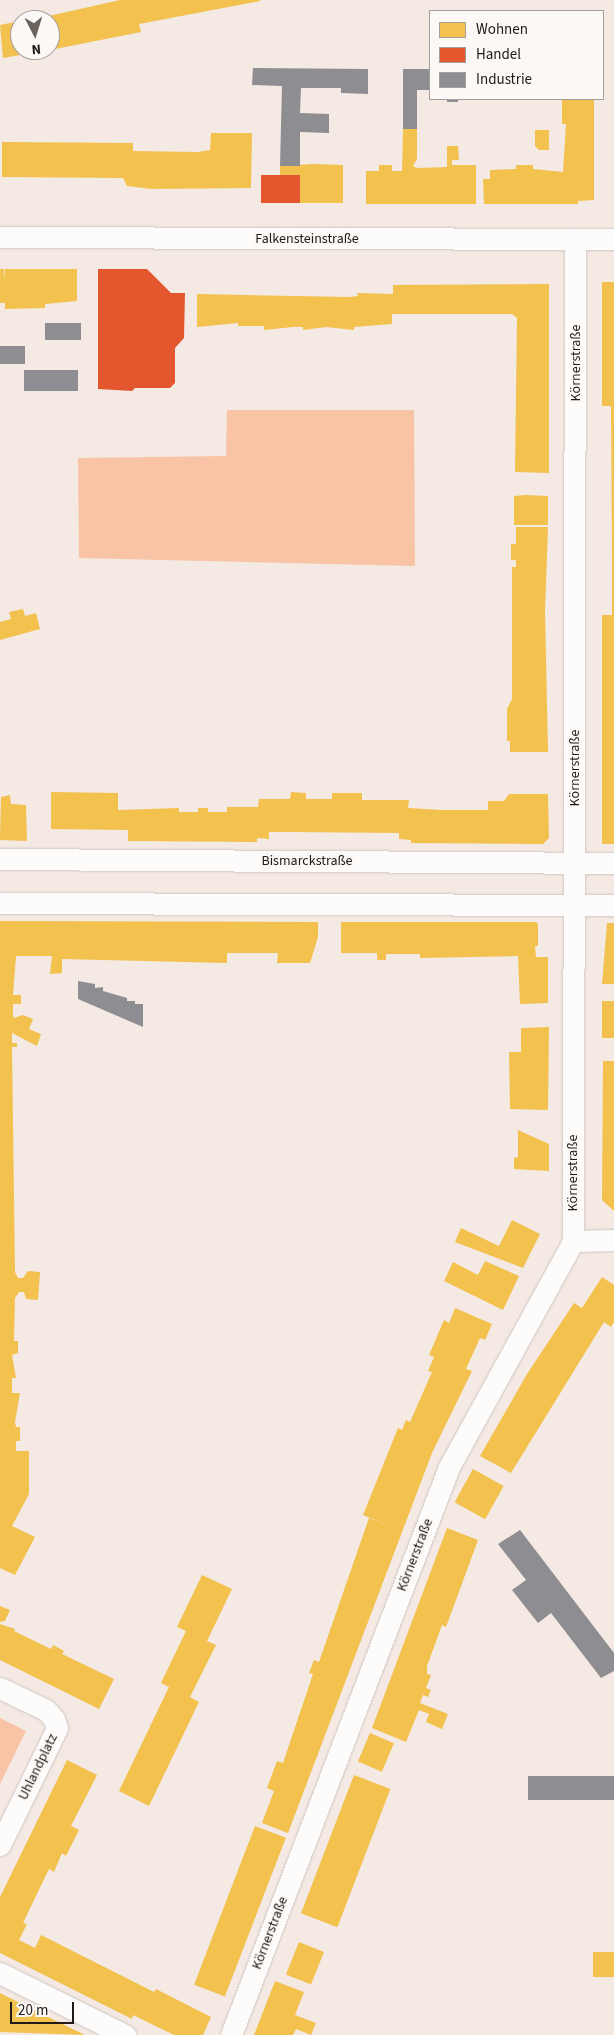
<!DOCTYPE html>
<meta charset="utf-8">
<style>
body{margin:0}
#map{position:relative;width:614px;height:2035px;overflow:hidden;background:#f4e9e3;font-family:"Source Sans 3",sans-serif}
div>[style]{position:absolute}
.green>*{inset:0;background:#f8c4a5}
.homes>*{inset:0;background:#f2c14e;transform-origin:0 0}
.shops>*{inset:0;background:#e4572e;transform-origin:0 0}
.industry>*{inset:0;background:#8d8d92;transform-origin:0 0}
.roads{filter:drop-shadow(0 0 1px #cec6c2) drop-shadow(0 0 1px #cec6c2)}
.minor>*{height:21px;margin:-10.5px;padding:0 10.5px;transform-origin:10.5px;border-radius:10.5px;background:#fdfcfb}
span{translate:-50% -50%;white-space:nowrap;text-align:center;line-height:1.15;-webkit-text-stroke:5px #fcf8f6;paint-order:stroke}
.street-label{font-size:14px;color:#211a16}
.legend{position:absolute;left:429px;top:10px;width:175px;height:90px;box-sizing:border-box;background:#fcf8f6;border:1px solid #a49f9c;margin:0;padding:6px 9px;list-style:none;font-size:15px;color:#211a16}
.legend li{display:flex;align-items:center;gap:10px;height:25px}
.legend b{width:25px;border:1px solid #a49f9c}
.north{position:absolute;left:10px;top:10px;width:50px;height:50px;box-sizing:border-box;background:#fcf8f6;border:1px solid #a49f9c;border-radius:50%;rotate:175deg;font-size:14px;font-weight:700;line-height:20px;text-align:center;color:#211a16}
.north::after{content:'';display:block;margin:auto;width:18px;height:22px;background:#6b625e;clip-path:polygon(50% 0,100% 100%,50% 72%,0 100%)}
.scale{position:absolute;left:10px;top:2002px;width:64px;height:22px;box-sizing:border-box;border:2px solid #211a16;border-top:0;padding-left:6px;font-size:15px;line-height:18px;white-space:nowrap;color:#211a16;-webkit-text-stroke:4px #fcf8f6;paint-order:stroke}
</style>
<div id="map">
<div class="green">
<i style="clip-path:polygon(227px 410px,414px 410px,415px 566px,79px 558px,78px 458px,226px 456px)"></i>
<i style="clip-path:polygon(0 1718px,26px 1731px,0 1784px)"></i>
</div>
<div class="homes">
<i style="clip-path:polygon(120px 0,260px 0,260px 1px,139px 24px,141px 32px,50px 50px,50px 20px,31px 20px)"></i>
<i style="clip-path:polygon(20px 21px,20px 50px,43px 51px,3px 58px,0 25px)"></i>
<i style="clip-path:polygon(562px 99px,594px 99px,594px 200px,578px 201px,578px 204px,484px 204px,483px 179px,490px 179px,490px 170px,516px 169px,516px 165px,533px 165px,533px 169px,563px 172px,566px 124px,562px 124px)"></i>
<i style="clip-path:polygon(403px 129px,417px 129px,417px 159px,413px 166px,417px 168px,447px 167px,447px 146px,458px 146px,459px 160px,452px 160px,452px 165px,476px 165px,476px 204px,366px 204px,366px 171px,379px 171px,379px 165px,392px 165px,392px 171px,402px 171px)"></i>
<i style="clip-path:polygon(535px 130px,549px 130px,549px 150px,539px 150px,535px 146px)"></i>
<i style="clip-path:polygon(211px 133px,252px 133px,251px 188px,152px 189px,127px 186px,123px 178px,2px 177px,2px 142px,133px 143px,133px 151px,198px 152px,210px 150px)"></i>
<i style="clip-path:polygon(313px 164px,343px 165px,343px 203px,300px 203px,300px 175px,280px 175px,280px 166px)"></i>
<i style="clip-path:polygon(0 269px,4px 269px,4px 281px,5px 269px,77px 269px,77px 301px,45px 304px,45px 308px,5px 309px,5px 303px,0 303px)"></i>
<i style="clip-path:polygon(602px 282px,614px 282px,614px 844px,602px 844px,602px 615px,612px 615px,612px 560px,611px 406px,602px 406px)"></i>
<i style="clip-path:polygon(549px 284px,549px 473px,515px 472px,517px 318px,512px 314px,392px 314px,392px 324px,354px 327px,354px 330px,326px 327px,303px 330px,303px 327px,293px 327px,264px 330px,264px 326px,238px 326px,238px 323px,197px 327px,197px 294px,349px 297px,358px 296px,357px 293px,393px 294px,393px 285px)"></i>
<i style="clip-path:polygon(526px 495px,548px 496px,548px 525px,514px 525px,514px 496px)"></i>
<i style="clip-path:polygon(516px 527px,548px 527px,545px 611px,548px 752px,510px 752px,510px 741px,507px 741px,507px 709px,512px 699px,512px 567px,516px 567px,516px 560px,511px 560px,511px 544px,516px 544px)"></i>
<i style="clip-path:polygon(23px 609px,25px 616px,36px 613px,40px 629px,0 640px,0 622px,11px 619px,9px 612px)"></i>
<i style="clip-path:polygon(51px 792px,118px 793px,118px 810px,179px 808px,179px 812px,198px 812px,198px 808px,208px 808px,208px 812px,227px 812px,227px 807px,258px 807px,259px 799px,290px 799px,291px 792px,306px 793px,306px 799px,332px 799px,332px 793px,362px 793px,362px 800px,409px 800px,408px 808px,441px 810px,488px 810px,488px 801px,504px 801px,509px 794px,548px 794px,549px 838px,543px 844px,411px 843px,411px 840px,399px 839px,399px 833px,291px 832px,269px 832px,269px 839px,257px 838px,257px 842px,128px 841px,128px 830px,51px 829px)"></i>
<i style="clip-path:polygon(10px 795px,11px 804px,26px 805px,27px 841px,0 840px,1px 797px)"></i>
<i style="clip-path:polygon(0 921px,318px 922px,318px 937px,310px 963px,277px 963px,278px 953px,227px 953px,227px 963px,62px 959px,62px 973px,50px 974px,52px 956px,16px 956px,13px 995px,21px 995px,21px 1004px,13px 1004px,13px 1015px,14px 1018px,23px 1015px,33px 1019px,29px 1029px,41px 1034px,37px 1046px,12px 1033px,12px 1043px,17px 1043px,17px 1047px,12px 1047px,15px 1272px,18px 1278px,23px 1278px,28px 1271px,40px 1272px,38px 1300px,26px 1299px,24px 1292px,19px 1292px,15px 1298px,14px 1341px,18px 1341px,18px 1353px,12px 1355px,16px 1378px,12px 1378px,12px 1393px,20px 1393px,15px 1422px,16px 1427px,20px 1427px,20px 1441px,16px 1441px,16px 1451px,29px 1451px,29px 1494px,12px 1526px,35px 1537px,15px 1575px,0 1568px)"></i>
<i style="clip-path:polygon(341px 922px,536px 922px,538px 924px,538px 946px,535px 946px,536px 957px,548px 957px,548px 1003px,520px 1004px,518px 956px,420px 958px,420px 954px,386px 954px,386px 960px,377px 960px,377px 953px,341px 953px)"></i>
<i style="clip-path:polygon(607px 923px,614px 923px,614px 984px,602px 984px)"></i>
<i style="left:602px;top:1001px;width:12px;height:37px"></i>
<i style="clip-path:polygon(549px 1027px,548px 1110px,510px 1109px,509px 1052px,521px 1052px,521px 1028px)"></i>
<i style="clip-path:polygon(603px 1061px,614px 1061px,614px 1211px,602px 1200px)"></i>
<i style="clip-path:polygon(518px 1130px,549px 1144px,549px 1171px,514px 1169px,514px 1158px,518px 1157px)"></i>
<i style="clip-path:polygon(512px 1220px,540px 1234px,523px 1268px,455px 1242px,461px 1228px,499px 1246px)"></i>
<i style="clip-path:polygon(485px 1261px,519px 1276px,503px 1310px,444px 1281px,453px 1262px,478px 1275px)"></i>
<i style="clip-path:polygon(602px 1277px,614px 1285px,614px 1322px,611px 1327px,604px 1322px,511px 1473px,480px 1456px,527px 1374px,574px 1303px,582px 1308px)"></i>
<i style="clip-path:polygon(455px 1308px,492px 1324px,485px 1340px,480px 1338px,466px 1369px,472px 1371px,432px 1453px,288px 1833px,262px 1823px,274px 1791px,267px 1788px,277px 1761px,283px 1763px,313px 1674px,309px 1673px,314px 1660px,319px 1662px,369px 1518px,388px 1525px,363px 1515px,398px 1428px,402px 1430px,406px 1420px,410px 1422px,432px 1372px,428px 1371px,434px 1357px,429px 1355px,444px 1320px,449px 1323px)"></i>
<i style="left:473px;top:1469px;width:35px;height:38px;rotate:29deg"></i>
<i style="clip-path:polygon(447px 1528px,478px 1540px,446px 1627px,442px 1625px,427px 1666px,427px 1674px,431px 1675px,426px 1688px,431px 1690px,428px 1697px,423px 1695px,420px 1703px,448px 1714px,442px 1729px,426px 1722px,429px 1714px,419px 1710px,406px 1742px,372px 1728px)"></i>
<i style="clip-path:polygon(202px 1575px,232px 1589px,207px 1641px,216px 1645px,190px 1697px,199px 1702px,149px 1806px,119px 1791px,169px 1687px,161px 1683px,186px 1631px,177px 1627px)"></i>
<i style="clip-path:polygon(0 1606px,10px 1610px,5px 1621px,0 1622px)"></i>
<i style="clip-path:polygon(0 1624px,15px 1629px,14px 1631px,51px 1649px,53px 1645px,64px 1651px,62px 1654px,114px 1679px,99px 1709px,0 1660px)"></i>
<i style="left:370px;top:1733px;width:26px;height:31px;rotate:23deg"></i>
<i style="clip-path:polygon(67px 1760px,97px 1775px,71px 1826px,79px 1830px,66px 1856px,62px 1853px,54px 1872px,49px 1869px,23px 1923px,27px 1924px,19px 1940px,35px 1948px,41px 1935px,154px 1992px,156px 1989px,211px 2017px,203px 2035px,174px 2035px,133px 2015px,132px 2019px,0 1953px,0 1897px)"></i>
<i style="left:354px;top:1775px;width:39px;height:148px;rotate:21deg"></i>
<i style="left:255px;top:1826px;width:33px;height:170px;rotate:21deg"></i>
<i style="left:299px;top:1942px;width:27px;height:35px;rotate:22deg"></i>
<i style="left:593px;top:1952px;width:21px;height:25px"></i>
<i style="clip-path:polygon(275px 1981px,304px 1992px,295px 2015px,316px 2023px,311px 2035px,296px 2029px,293px 2035px,254px 2035px)"></i>
<i style="clip-path:polygon(0 1993px,40px 2013px,85px 2035px,0 2032px)"></i>
</div>
<div class="shops">
<i style="left:261px;top:175px;width:39px;height:28px"></i>
<i style="clip-path:polygon(98px 269px,147px 269px,171px 293px,185px 293px,184px 338px,175px 348px,175px 383px,170px 388px,135px 388px,132px 391px,98px 389px)"></i>
</div>
<div class="industry">
<i style="clip-path:polygon(253px 68px,368px 69px,368px 94px,341px 93px,341px 88px,301px 88px,300px 113px,329px 114px,329px 133px,300px 132px,300px 166px,280px 166px,282px 86px,252px 85px)"></i>
<i style="clip-path:polygon(403px 69px,430px 69px,430px 90px,417px 90px,417px 129px,403px 129px)"></i>
<i style="left:447px;top:99px;width:11px;height:3px"></i>
<i style="left:45px;top:323px;width:36px;height:17px"></i>
<i style="left:0;top:346px;width:25px;height:18px"></i>
<i style="left:24px;top:370px;width:54px;height:21px"></i>
<i style="clip-path:polygon(78px 981px,95px 984px,95px 988px,103px 987px,103px 991px,127px 998px,127px 1001px,135px 1001px,135px 1004px,143px 1004px,143px 1027px,78px 999px)"></i>
<i style="clip-path:polygon(520px 1530px,614px 1653px,614px 1671px,601px 1678px,551px 1613px,538px 1623px,512px 1590px,526px 1580px,498px 1544px)"></i>
<i style="left:614px;top:1776px;width:24px;height:86px;rotate:90deg"></i>
</div>
<div class="roads">
<div class="minor">
<i style="left:0;top:237px;width:614px;rotate:0.19deg"></i>
<i style="left:0;top:859px;width:614px;rotate:0.37deg"></i>
<i style="left:0;top:903px;width:614px;rotate:0.19deg"></i>
<i style="left:573px;top:1241px;width:41px;rotate:-1.4deg"></i>
<i style="left:0;top:1688px;width:51px;rotate:25.6deg"></i>
<i style="left:46px;top:1710px;width:12px;rotate:48deg"></i>
<i style="left:54px;top:1719px;width:9px;rotate:72deg"></i>
<i style="left:57px;top:1728px;width:130px;rotate:116deg"></i>
<i style="left:0;top:1973px;width:140px;rotate:26.4deg"></i>
<i style="left:231px;top:2035px;width:608px;rotate:-69deg"></i>
<i style="left:449px;top:1467px;width:258px;rotate:-61.2deg"></i>
<i style="left:573px;top:1241px;width:1002px;rotate:-89.89deg"></i>
</div>
</div>
<div class="street-label">
<span style="left:307px;top:239px">Falkensteinstraße</span>
<span style="left:576px;top:363px;rotate:-90deg">Körnerstraße</span>
<span style="left:575px;top:768px;rotate:-90deg">Körnerstraße</span>
<span style="left:307px;top:861px">Bismarckstraße</span>
<span style="left:573px;top:1173px;rotate:-90deg">Körnerstraße</span>
<span style="left:415px;top:1555px;rotate:-69deg">Körnerstraße</span>
<span style="left:38px;top:1767px;rotate:-64deg">Uhlandplatz</span>
<span style="left:270px;top:1933px;rotate:-69deg">Körnerstraße</span>
</div>
<ul class="legend">
<li><b style="height:14px;background:#f2c14e"></b>Wohnen</li>
<li><b style="height:14px;background:#e4572e"></b>Handel</li>
<li><b style="height:14px;background:#8d8d92"></b>Industrie</li>
</ul>
<div class="north">N</div>
<div class="scale">20 m</div>
</div>
